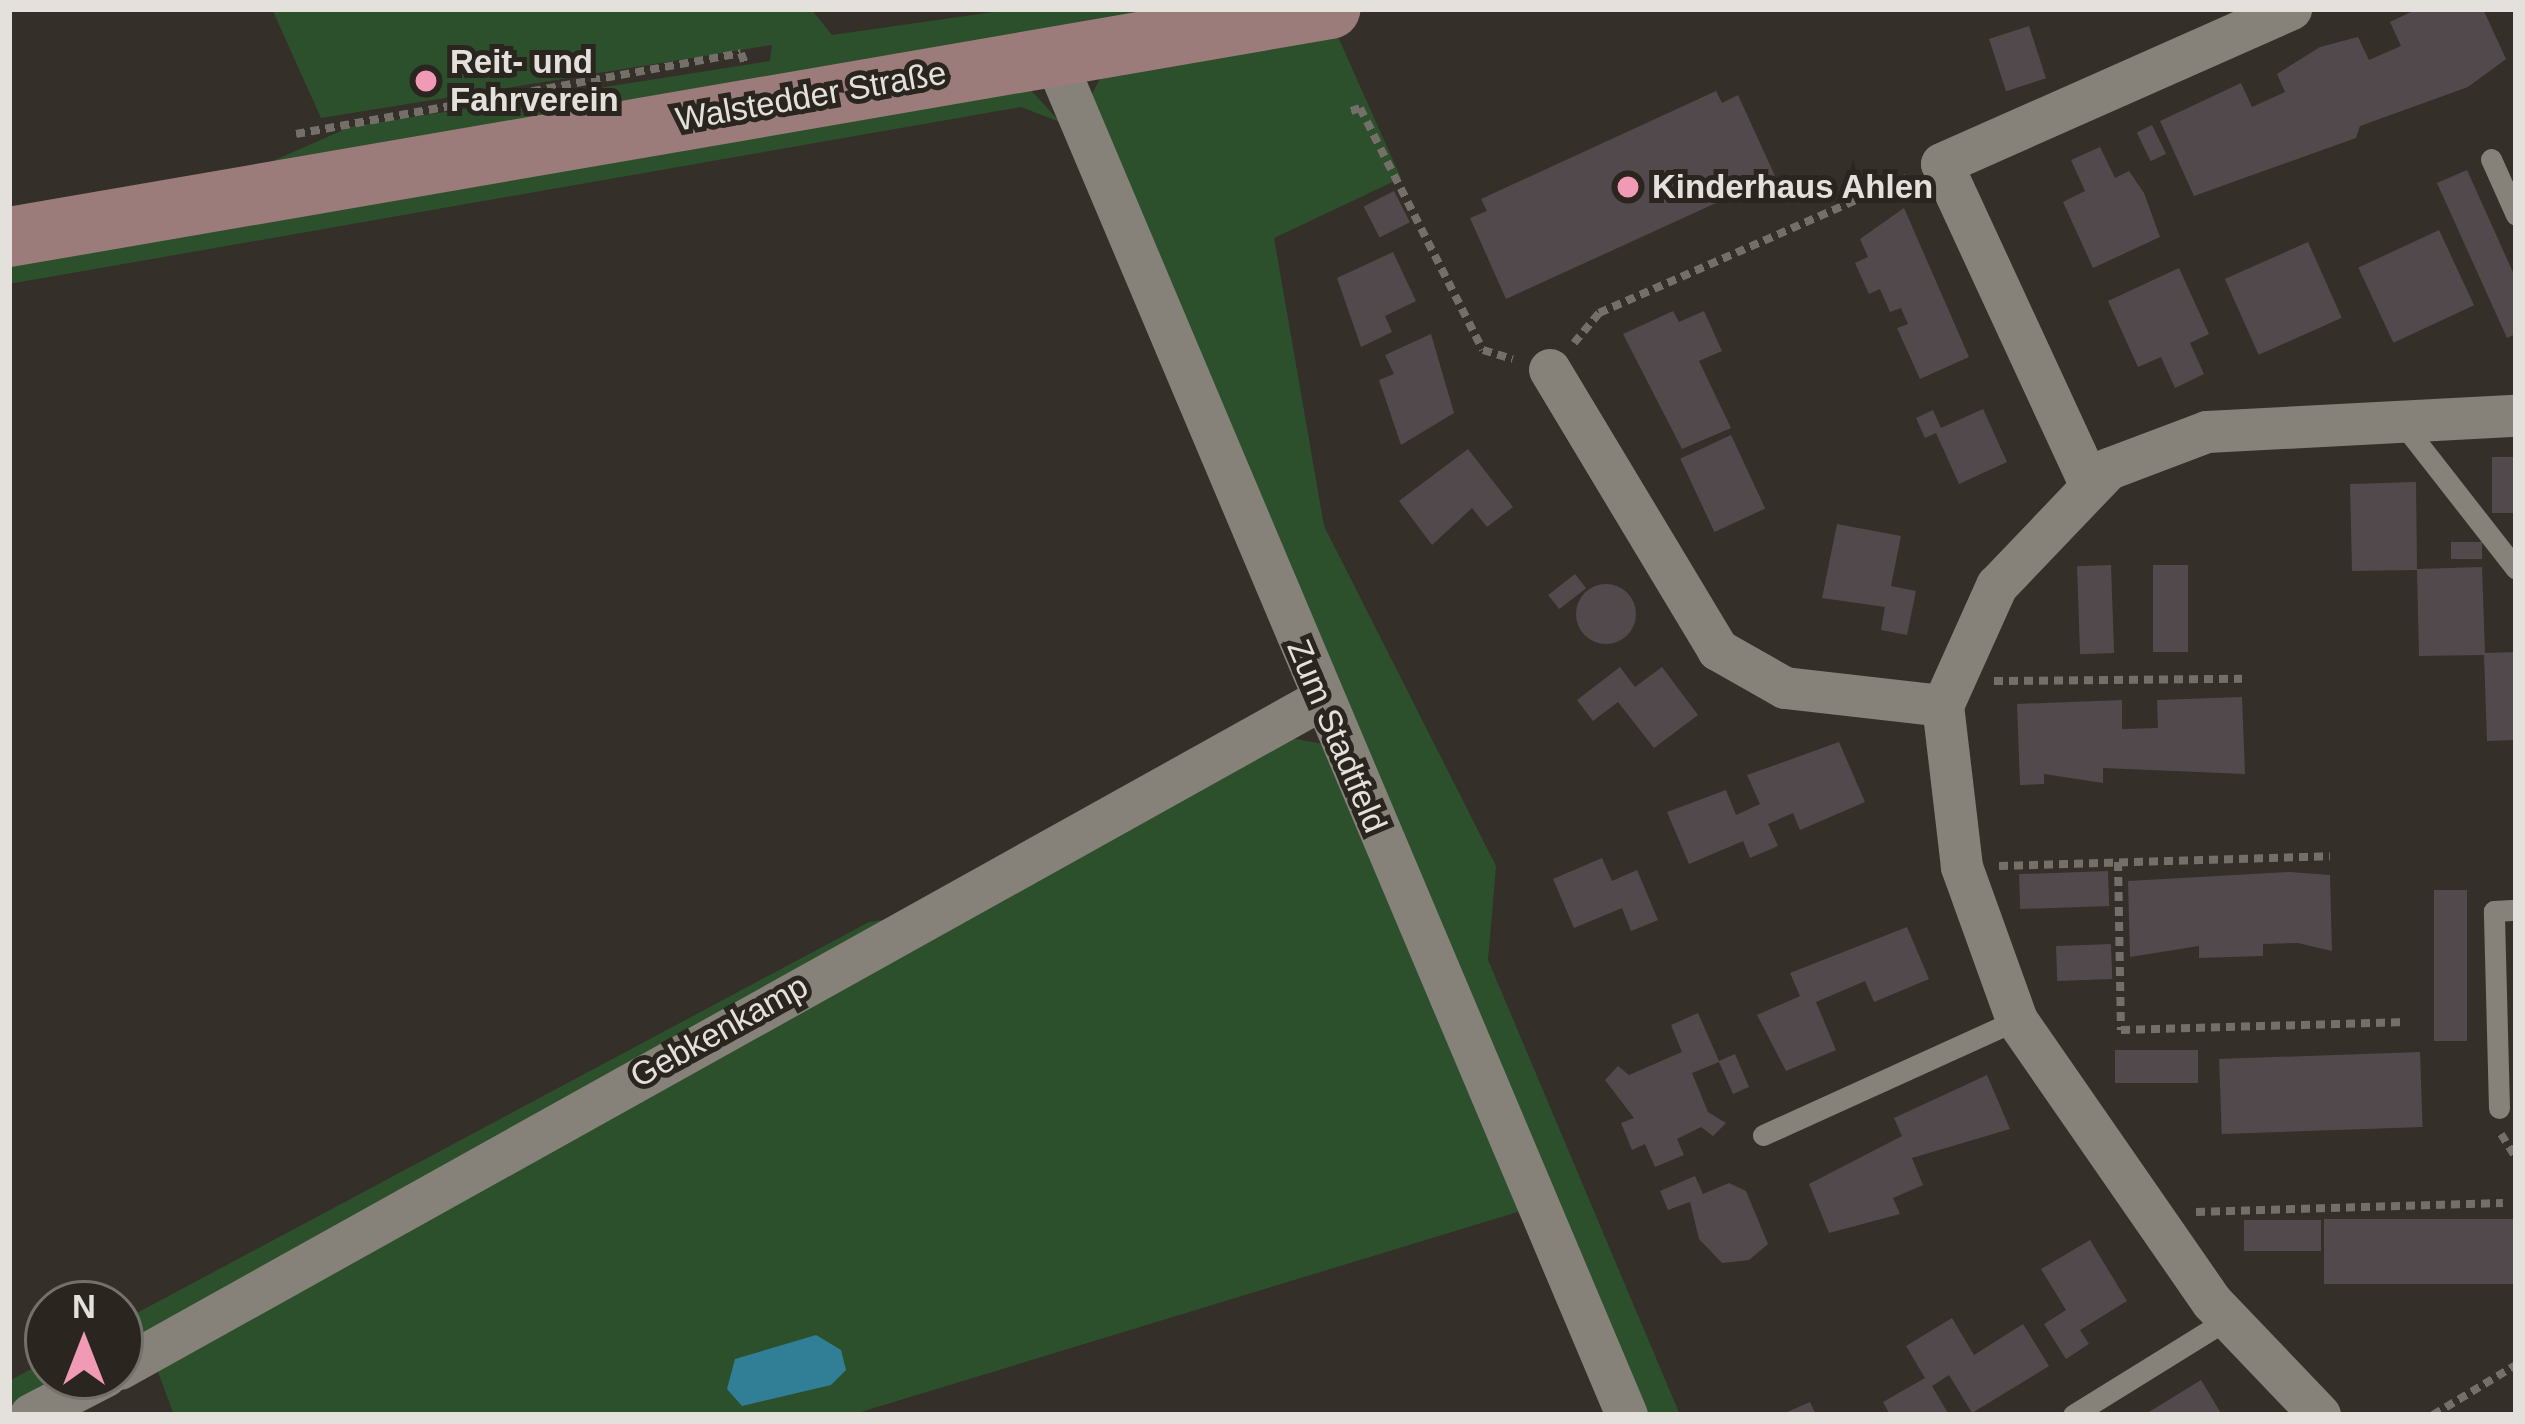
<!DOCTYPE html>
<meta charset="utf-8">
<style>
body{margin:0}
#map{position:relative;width:2525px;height:1424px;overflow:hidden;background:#342f28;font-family:Helvetica,sans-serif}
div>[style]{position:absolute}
.green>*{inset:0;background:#2d502c}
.water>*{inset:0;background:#307f97}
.building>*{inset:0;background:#52494d;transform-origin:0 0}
.round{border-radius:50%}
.path>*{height:8px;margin-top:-4px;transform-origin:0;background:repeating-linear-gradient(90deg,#746f69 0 9px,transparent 0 15px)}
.service>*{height:21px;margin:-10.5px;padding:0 10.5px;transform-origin:10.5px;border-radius:10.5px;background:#868179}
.minor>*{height:42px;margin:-21px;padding:0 21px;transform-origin:21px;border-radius:21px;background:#868179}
.secondary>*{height:60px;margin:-30px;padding:0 30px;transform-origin:30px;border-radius:30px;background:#9b7c7a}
.dots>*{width:33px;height:33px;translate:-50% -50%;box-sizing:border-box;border:6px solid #2a251e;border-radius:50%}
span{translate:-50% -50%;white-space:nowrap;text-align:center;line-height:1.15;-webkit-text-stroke:10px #2a251e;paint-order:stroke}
.poi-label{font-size:33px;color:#e4e1dd;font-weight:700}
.left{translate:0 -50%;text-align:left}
.street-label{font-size:33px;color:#e4e1dd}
.frame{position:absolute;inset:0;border:12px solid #e4e1dd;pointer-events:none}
.north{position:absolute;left:24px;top:1280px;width:120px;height:120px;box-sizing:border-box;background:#2a251e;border:3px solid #74706a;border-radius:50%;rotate:0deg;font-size:33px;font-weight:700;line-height:48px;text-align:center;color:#e4e1dd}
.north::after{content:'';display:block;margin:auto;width:42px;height:54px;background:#f09ab5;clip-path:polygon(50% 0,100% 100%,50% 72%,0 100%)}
</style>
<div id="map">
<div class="green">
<i style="clip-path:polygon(272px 9px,811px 9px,832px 35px,1014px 9px,1215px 9px,266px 164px,350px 127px,770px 61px,772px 45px,321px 118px)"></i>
<i style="clip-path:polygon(1334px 28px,1401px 178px,1274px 238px,1324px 526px,1496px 866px,1488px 960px,1680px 1415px,1642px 1415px,1086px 105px,1102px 75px)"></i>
<i style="clip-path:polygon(1028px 87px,1060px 122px,1021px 107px,9px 284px,9px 256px)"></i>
<i style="clip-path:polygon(1279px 736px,1323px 744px,1524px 1210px,851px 1415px,174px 1415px,155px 1364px)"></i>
<i style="clip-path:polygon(902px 917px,120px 1352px,120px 1322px,869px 922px)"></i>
<i style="clip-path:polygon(48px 1360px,48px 1376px,76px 1376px,9px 1412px,9px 1381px)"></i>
</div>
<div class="water">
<i style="clip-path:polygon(816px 1335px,841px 1350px,846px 1370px,831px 1385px,742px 1406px,727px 1389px,735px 1359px)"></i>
</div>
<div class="building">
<i style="clip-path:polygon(2417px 9px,2483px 9px,2506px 59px,2468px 87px,2360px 126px,2356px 138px,2194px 196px,2160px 121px,2241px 83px,2252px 107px,2285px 92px,2277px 74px,2320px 47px,2358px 37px,2369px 60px,2401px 46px,2390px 22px)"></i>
<i style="left:2029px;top:26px;width:55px;height:42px;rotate:72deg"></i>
<i style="clip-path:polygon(1716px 91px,1722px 103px,1738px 95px,1775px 176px,1506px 299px,1470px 218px,1487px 211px,1481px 199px)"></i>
<i style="left:2152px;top:125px;width:32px;height:17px;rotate:64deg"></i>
<i style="clip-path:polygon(2100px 147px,2115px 178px,2129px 171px,2144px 193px,2160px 237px,2093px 268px,2063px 202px,2085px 191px,2071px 160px)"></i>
<i style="clip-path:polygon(2467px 170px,2516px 279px,2516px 334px,2507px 338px,2437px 183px)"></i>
<i style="left:1394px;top:191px;width:35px;height:34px;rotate:63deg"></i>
<i style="clip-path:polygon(1904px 208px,1969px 357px,1920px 379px,1897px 328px,1908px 324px,1901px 308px,1890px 312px,1880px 289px,1869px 294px,1855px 263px,1868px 257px,1860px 239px)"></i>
<i style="left:2439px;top:230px;width:83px;height:89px;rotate:65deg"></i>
<i style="left:2308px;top:242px;width:83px;height:91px;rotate:66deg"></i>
<i style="clip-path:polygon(1393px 252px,1416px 301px,1385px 316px,1392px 332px,1361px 347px,1337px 278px)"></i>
<i style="clip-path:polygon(2179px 268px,2209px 334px,2190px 343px,2204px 374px,2175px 388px,2161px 357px,2138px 367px,2108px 301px)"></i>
<i style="clip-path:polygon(1673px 311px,1679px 322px,1704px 311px,1722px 351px,1699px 361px,1731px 428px,1682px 449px,1623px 334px)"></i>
<i style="clip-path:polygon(1431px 334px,1454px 413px,1401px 445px,1379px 380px,1394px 374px,1385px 355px)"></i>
<i style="clip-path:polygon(1983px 409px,2007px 462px,1959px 484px,1936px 433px,1925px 438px,1916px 418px,1933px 410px,1941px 428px)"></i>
<i style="left:1731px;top:435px;width:81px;height:56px;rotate:65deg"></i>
<i style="clip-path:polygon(1468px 449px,1513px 507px,1487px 527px,1472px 508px,1432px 545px,1399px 501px)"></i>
<i style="left:2492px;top:457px;width:24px;height:56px"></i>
<i style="clip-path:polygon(2416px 482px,2417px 569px,2482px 567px,2485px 653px,2516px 652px,2516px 740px,2487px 741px,2484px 655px,2419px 656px,2417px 570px,2352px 571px,2350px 484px)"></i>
<i style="clip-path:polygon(1837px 524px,1901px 536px,1891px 586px,1916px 591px,1907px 635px,1881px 630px,1885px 607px,1822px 598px)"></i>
<i style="left:2482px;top:542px;width:17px;height:31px;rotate:90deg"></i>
<i style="left:2111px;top:565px;width:88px;height:34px;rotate:88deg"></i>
<i style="left:2153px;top:565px;width:35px;height:87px"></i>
<i style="left:1575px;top:574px;width:18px;height:34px;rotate:52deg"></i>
<i class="round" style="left:1576px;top:584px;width:60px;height:60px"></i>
<i style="clip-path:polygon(1620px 667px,1635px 687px,1662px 667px,1698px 715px,1654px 748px,1618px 702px,1593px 721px,1577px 700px)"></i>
<i style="clip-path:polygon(2242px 697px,2245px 774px,2103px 768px,2103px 783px,2044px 774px,2044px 784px,2020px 785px,2017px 704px,2122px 700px,2122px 729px,2158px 728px,2157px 700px)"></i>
<i style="clip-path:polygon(1839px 742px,1865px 802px,1800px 830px,1793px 813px,1768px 824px,1778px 846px,1750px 858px,1743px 841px,1689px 864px,1667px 812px,1726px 790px,1736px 815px,1760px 804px,1747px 775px)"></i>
<i style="clip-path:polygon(1602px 858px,1612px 881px,1637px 870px,1658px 920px,1631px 931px,1622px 908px,1574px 928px,1553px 879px)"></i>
<i style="left:2108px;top:871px;width:35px;height:89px;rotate:88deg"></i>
<i style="clip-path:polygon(2290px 872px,2330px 875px,2332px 951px,2298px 943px,2263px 944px,2263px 956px,2199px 958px,2199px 946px,2130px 957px,2128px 881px)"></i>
<i style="left:2434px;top:890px;width:33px;height:151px"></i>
<i style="clip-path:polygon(1907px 927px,1929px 979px,1874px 1002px,1865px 981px,1816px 1002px,1836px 1050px,1786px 1071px,1757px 1015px,1800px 996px,1790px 973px)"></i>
<i style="left:2111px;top:944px;width:35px;height:55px;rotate:88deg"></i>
<i style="clip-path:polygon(1698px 1013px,1719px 1061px,1735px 1054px,1749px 1087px,1733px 1094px,1719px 1062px,1692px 1073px,1708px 1112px,1726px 1123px,1713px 1136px,1701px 1127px,1677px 1139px,1684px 1155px,1655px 1167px,1645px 1144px,1632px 1150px,1621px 1123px,1634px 1118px,1605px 1080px,1618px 1066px,1629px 1075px,1682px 1052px,1671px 1025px)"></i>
<i style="left:2198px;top:1050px;width:33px;height:83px;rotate:90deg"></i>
<i style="left:2420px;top:1052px;width:75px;height:201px;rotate:88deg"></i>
<i style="clip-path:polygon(1987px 1075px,2010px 1129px,1912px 1158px,1923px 1185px,1893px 1198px,1900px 1214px,1829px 1233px,1809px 1184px,1902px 1136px,1894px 1118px)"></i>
<i style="clip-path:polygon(1695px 1176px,1703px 1194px,1729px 1183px,1746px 1191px,1768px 1244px,1749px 1260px,1722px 1263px,1699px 1239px,1690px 1202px,1668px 1210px,1660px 1191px)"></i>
<i style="left:2516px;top:1219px;width:65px;height:192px;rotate:90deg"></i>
<i style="left:2321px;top:1220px;width:31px;height:77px;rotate:90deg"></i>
<i style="clip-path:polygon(2090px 1240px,2127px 1301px,2080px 1330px,2089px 1344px,2066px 1359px,2044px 1324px,2066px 1310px,2041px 1269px)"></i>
<i style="clip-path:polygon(1952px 1318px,1974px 1355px,2023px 1324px,2049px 1366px,1972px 1413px,1949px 1375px,1932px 1386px,1949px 1415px,1890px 1415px,1883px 1402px,1925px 1378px,1906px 1346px)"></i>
<i style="clip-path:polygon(2201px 1380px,2222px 1415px,2144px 1415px)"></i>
<i style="clip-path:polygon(1810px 1402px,1816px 1415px,1780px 1415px)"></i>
</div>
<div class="path">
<i style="left:1351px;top:111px;width:9px;rotate:-18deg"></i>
<i style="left:1360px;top:108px;width:271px;rotate:63.1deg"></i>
<i style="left:1483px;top:350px;width:31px;rotate:17deg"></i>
<i style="left:296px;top:134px;width:452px;rotate:-10.3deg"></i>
<i style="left:741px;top:53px;width:12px;rotate:70deg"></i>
<i style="left:1574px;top:343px;width:39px;rotate:-50deg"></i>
<i style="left:1599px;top:313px;width:336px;rotate:-23.7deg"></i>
<i style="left:1994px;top:681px;width:248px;rotate:-0.5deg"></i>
<i style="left:2118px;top:862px;width:168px;rotate:89deg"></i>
<i style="left:2121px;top:1030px;width:285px;rotate:-1.6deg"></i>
<i style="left:1999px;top:866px;width:331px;rotate:-1.7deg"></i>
<i style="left:2501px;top:1134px;width:28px;rotate:58deg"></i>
<i style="left:2196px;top:1212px;width:307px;rotate:-1.7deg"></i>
<i style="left:2433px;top:1415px;width:97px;rotate:-31.1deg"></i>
</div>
<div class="service">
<i style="left:2491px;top:159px;width:61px;rotate:65.9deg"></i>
<i style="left:2402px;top:423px;width:185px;rotate:52deg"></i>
<i style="left:2499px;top:1108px;width:197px;rotate:-91.5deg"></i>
<i style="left:2494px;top:911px;width:22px;rotate:-3deg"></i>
<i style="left:1763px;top:1135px;width:279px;rotate:-24.4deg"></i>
<i style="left:2073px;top:1415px;width:182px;rotate:-31.8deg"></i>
</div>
<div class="minor">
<i style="left:1053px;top:55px;width:1476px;rotate:67.12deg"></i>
<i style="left:1550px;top:370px;width:327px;rotate:59deg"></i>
<i style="left:1718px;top:650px;width:77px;rotate:29.6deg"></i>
<i style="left:1785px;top:688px;width:159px;rotate:6.5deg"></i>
<i style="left:2089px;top:482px;width:350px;rotate:-114.8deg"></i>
<i style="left:1942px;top:164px;width:382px;rotate:-23.9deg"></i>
<i style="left:120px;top:1369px;width:1375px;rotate:-29.12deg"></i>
<i style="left:31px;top:1415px;width:85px;rotate:-27.5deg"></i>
<i style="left:2320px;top:1415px;width:156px;rotate:-133.7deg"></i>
<i style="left:2212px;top:1302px;width:343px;rotate:-124.7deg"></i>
<i style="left:2017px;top:1020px;width:163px;rotate:-109.8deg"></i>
<i style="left:1962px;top:867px;width:162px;rotate:-96.7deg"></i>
<i style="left:1943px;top:706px;width:132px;rotate:-65.8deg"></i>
<i style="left:1997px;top:586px;width:162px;rotate:-46.3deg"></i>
<i style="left:2109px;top:469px;width:105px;rotate:-20.7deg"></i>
<i style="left:2207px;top:432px;width:309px;rotate:-3deg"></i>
</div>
<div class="secondary">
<i style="left:9px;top:237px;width:1341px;rotate:-9.79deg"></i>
</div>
<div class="dots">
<i style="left:426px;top:81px;background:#f09ab5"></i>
<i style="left:1628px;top:187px;background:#f09ab5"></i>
</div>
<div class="poi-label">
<span class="left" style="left:450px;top:81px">Reit- und<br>Fahrverein</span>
<span class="left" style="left:1652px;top:187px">Kinderhaus Ahlen</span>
</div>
<div class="street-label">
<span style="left:811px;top:96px;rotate:-10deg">Walstedder Straße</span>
<span style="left:1337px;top:736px;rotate:67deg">Zum Stadtfeld</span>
<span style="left:719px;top:1031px;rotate:-29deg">Gebkenkamp</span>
</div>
<div class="frame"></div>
<div class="north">N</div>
</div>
